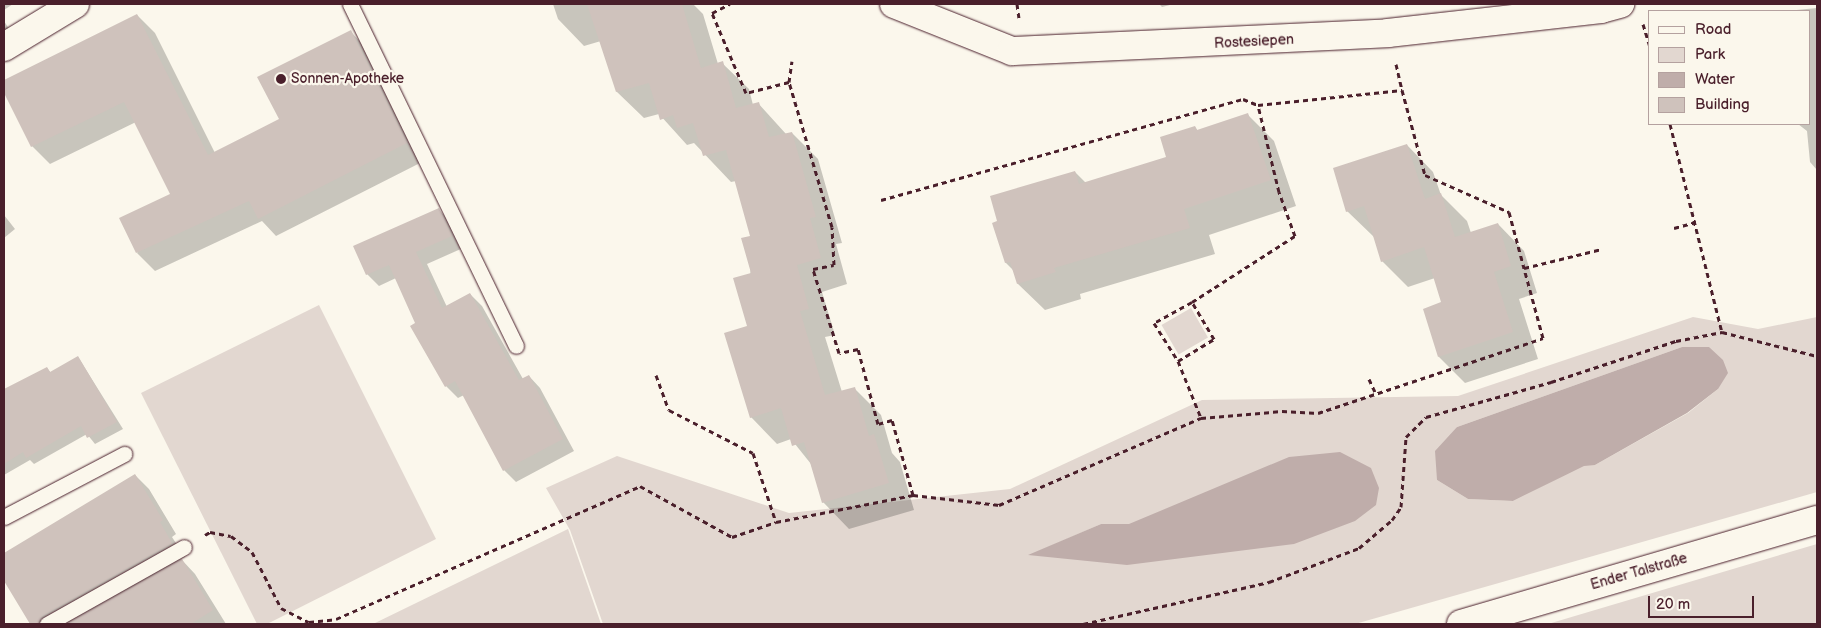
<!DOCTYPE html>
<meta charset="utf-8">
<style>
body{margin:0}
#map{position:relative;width:1821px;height:628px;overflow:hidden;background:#fbf7ec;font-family:"Balsamiq Sans",sans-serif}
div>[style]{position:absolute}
.green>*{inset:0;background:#e2d7d0;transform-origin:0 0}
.water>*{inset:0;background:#bfadaa}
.shadow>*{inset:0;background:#0003}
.building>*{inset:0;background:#cfc2bc}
.path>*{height:3px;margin-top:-1.5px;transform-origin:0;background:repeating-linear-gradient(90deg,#4a1f2b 0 5px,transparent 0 9px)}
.roads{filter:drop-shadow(0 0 1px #4a1f2b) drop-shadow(0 0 1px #4a1f2b)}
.lane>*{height:15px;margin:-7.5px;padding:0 7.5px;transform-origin:7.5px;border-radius:7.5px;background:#fbf7ec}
.street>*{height:28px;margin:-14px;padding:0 14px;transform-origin:14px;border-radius:14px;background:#fbf7ec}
.secondary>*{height:28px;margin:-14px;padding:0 14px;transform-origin:14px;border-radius:14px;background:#fbf7ec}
.dots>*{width:14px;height:14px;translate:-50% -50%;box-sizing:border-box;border:2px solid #fbf7ec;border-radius:50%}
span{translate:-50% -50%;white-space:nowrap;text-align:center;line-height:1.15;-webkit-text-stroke:4.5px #fbf7ec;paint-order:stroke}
.street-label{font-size:14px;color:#4a1f2b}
.poi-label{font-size:14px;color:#4a1f2b}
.left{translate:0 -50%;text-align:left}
.frame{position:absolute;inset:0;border:5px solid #4a1f2b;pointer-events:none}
.legend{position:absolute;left:1648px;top:10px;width:162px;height:115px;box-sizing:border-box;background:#fbf7ec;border:1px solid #b4a19f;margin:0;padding:6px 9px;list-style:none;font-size:15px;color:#4a1f2b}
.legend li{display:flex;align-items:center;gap:10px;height:25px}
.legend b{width:25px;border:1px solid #b4a19f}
.scale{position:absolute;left:1648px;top:596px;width:106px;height:22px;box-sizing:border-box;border:2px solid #4a1f2b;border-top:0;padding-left:6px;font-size:15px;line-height:18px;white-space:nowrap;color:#4a1f2b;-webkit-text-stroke:4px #fbf7ec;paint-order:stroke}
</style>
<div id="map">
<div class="green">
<i style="clip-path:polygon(319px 305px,436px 539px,267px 624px,257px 624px,141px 393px)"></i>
<i style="left:1191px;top:308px;width:34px;height:34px;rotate:60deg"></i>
<i style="clip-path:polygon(evenodd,1693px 317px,1758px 329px,1817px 317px,1817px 492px,1355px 624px,603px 624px,570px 530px,546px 488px,617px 456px,789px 513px,1010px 489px,1202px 400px,1458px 396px,1693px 317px,1682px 347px,1709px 347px,1718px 389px,1688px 413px,1595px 465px,1584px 465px,1513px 501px,1468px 499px,1437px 480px,1457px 427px,1682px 347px,1693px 317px,1101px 524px,1129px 524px,1029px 555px,1030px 555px,1101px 524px)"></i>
<i style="clip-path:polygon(568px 529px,601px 624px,372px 624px,373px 624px)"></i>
<i style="clip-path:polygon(1817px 544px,1817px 624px,1548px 624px)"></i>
</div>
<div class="water">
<i style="clip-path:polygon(1682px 347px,1709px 347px,1723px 360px,1728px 373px,1718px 389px,1687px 413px,1595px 465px,1584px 466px,1513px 501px,1468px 499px,1437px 480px,1435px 451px,1457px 427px)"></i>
<i style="clip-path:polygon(1340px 452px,1371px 468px,1379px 488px,1376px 505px,1355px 521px,1294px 544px,1127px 565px,1028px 555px,1101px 524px,1129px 524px,1289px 457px)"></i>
</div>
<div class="shadow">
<i style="clip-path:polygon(4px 4px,13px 4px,4px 10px)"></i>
<i style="clip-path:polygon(553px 4px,693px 4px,703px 14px,718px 64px,722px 63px,749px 89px,753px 105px,758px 103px,786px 134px,792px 133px,818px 159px,842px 243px,836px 244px,847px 284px,822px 292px,835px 335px,825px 337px,842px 392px,854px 388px,881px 415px,892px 453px,900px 462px,914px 510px,849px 529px,823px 502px,811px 464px,791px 439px,777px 444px,751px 417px,748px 327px,752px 236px,736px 181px,731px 182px,694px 143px,687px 145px,659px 114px,644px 118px,617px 92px,601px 41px,584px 46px,558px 19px)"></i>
<i style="clip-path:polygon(1159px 4px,1174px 4px,1162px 7px)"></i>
<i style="clip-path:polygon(1817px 8px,1817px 170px,1810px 162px,1807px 131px,1798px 124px,1810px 124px,1810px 11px,1786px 11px)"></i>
<i style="clip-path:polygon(137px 15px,155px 33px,215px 153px,280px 120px,351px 32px,368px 50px,424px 161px,276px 236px,262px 221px,155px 271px,137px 253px,172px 194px,136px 122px,50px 164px,32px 146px,4px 90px,4px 82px)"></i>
<i style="clip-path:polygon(4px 21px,11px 32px,4px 37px)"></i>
<i style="clip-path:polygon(1248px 115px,1274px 141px,1296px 206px,1209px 235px,1215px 254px,1080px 294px,1081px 299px,1045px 310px,1018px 284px,1014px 271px,1006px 263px,994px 224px,1075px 172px,1086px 183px,1168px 158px,1195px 127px,1198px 131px)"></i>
<i style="clip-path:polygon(1407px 145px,1433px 172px,1441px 195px,1467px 221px,1471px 233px,1498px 224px,1524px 251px,1537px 293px,1519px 299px,1538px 359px,1465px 383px,1439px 357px,1443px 303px,1435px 278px,1408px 287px,1382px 261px,1374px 237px,1347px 211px)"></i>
<i style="clip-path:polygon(438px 209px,450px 221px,463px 248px,427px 264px,447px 307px,470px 294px,482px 306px,523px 379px,529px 376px,540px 388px,574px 451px,516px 482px,504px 470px,464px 395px,458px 398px,446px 386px,396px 278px,379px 286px,367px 274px)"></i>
<i style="clip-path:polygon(4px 215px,15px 229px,4px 238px)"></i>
<i style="clip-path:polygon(78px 357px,123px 429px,95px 444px,87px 434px,34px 464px,30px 460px,4px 475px,4px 391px,47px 368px,51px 373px)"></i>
<i style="clip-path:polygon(135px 475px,149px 489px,176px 534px,172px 537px,185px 557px,181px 559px,195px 574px,226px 624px,32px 624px,4px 578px,4px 555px)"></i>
</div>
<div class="building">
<i style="clip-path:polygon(587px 4px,682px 4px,701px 68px,723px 61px,736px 108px,759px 102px,769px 137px,792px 132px,816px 217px,810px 218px,821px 258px,797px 265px,809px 309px,800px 311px,825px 395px,855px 387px,869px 436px,874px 434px,889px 483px,822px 503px,804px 442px,792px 446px,781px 408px,750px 418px,724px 333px,747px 326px,733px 278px,751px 273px,741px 238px,750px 236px,726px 150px,703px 156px,693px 123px,677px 128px,673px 115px,660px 120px,649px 83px,616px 92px)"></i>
<i style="clip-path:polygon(137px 14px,208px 155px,279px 119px,257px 77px,351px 30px,407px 143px,258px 219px,249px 201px,136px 253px,119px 218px,170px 194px,124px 102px,31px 147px,4px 93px,4px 80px)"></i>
<i style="clip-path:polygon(1248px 113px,1271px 180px,1184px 209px,1190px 228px,1054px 268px,1056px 272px,1017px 284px,1010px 262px,1005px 263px,992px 223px,997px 221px,990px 196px,1075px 171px,1079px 184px,1166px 157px,1160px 137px,1195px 126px,1197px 130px)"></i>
<i style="clip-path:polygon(1407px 144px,1425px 199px,1441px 193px,1455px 237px,1498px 223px,1511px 266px,1494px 272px,1513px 332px,1438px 357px,1423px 309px,1441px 302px,1424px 247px,1381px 262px,1364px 206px,1346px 212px,1333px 168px)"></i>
<i style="clip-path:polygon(439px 208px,452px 236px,416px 252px,442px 308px,470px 293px,519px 380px,529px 375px,563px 439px,503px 471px,455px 381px,445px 387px,410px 326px,415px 323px,389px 265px,366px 275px,353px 246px)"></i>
<i style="clip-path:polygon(78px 356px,117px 422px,87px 438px,81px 426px,26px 458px,23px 452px,4px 464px,4px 389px,47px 367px,50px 372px)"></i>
<i style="clip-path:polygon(135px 474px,163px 520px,160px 522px,172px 543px,42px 616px,38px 624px,30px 624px,4px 581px,4px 553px)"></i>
<i style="clip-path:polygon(182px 559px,213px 610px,191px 624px,66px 624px)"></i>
</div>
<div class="path">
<i style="left:1017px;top:4px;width:14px;rotate:82deg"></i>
<i style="left:1643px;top:24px;width:24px;rotate:73deg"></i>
<i style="left:1396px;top:64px;width:27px;rotate:77deg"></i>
<i style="left:789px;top:82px;width:21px;rotate:-82deg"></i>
<i style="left:1670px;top:124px;width:214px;rotate:76deg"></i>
<i style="left:881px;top:200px;width:376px;rotate:-15.6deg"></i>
<i style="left:1243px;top:99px;width:16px;rotate:22deg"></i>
<i style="left:1258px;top:105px;width:145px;rotate:-5.9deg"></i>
<i style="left:1402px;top:90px;width:88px;rotate:74.9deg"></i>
<i style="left:1425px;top:175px;width:92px;rotate:23.8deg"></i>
<i style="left:1509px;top:212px;width:58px;rotate:75deg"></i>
<i style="left:1674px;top:228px;width:23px;rotate:-15deg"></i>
<i style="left:1192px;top:302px;width:122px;rotate:-32.7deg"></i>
<i style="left:1295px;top:236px;width:47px;rotate:-110deg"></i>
<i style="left:1279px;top:192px;width:89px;rotate:-103.6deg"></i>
<i style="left:1178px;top:361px;width:42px;rotate:-31.4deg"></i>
<i style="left:1214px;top:339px;width:43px;rotate:-120.7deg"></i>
<i style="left:1192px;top:302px;width:43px;rotate:151.1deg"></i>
<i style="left:1154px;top:323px;width:45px;rotate:57.7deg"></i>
<i style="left:1178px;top:361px;width:61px;rotate:68deg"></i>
<i style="left:656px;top:375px;width:37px;rotate:70deg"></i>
<i style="left:669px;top:410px;width:94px;rotate:27.1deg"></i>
<i style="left:753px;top:453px;width:73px;rotate:71.6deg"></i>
<i style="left:776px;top:522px;width:140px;rotate:-11.1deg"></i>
<i style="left:913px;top:495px;width:78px;rotate:-105.6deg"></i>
<i style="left:892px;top:420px;width:15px;rotate:164deg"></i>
<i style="left:878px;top:424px;width:78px;rotate:-104.9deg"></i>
<i style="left:858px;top:349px;width:19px;rotate:168deg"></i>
<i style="left:839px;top:353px;width:88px;rotate:-107.2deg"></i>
<i style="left:813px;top:269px;width:21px;rotate:-11deg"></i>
<i style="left:834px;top:265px;width:38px;rotate:-93deg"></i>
<i style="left:832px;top:227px;width:151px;rotate:-106.5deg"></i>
<i style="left:789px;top:82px;width:44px;rotate:165.7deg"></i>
<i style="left:746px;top:93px;width:87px;rotate:-113deg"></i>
<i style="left:712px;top:13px;width:20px;rotate:-27deg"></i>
<i style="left:1369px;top:379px;width:14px;rotate:65deg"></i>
<i style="left:913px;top:495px;width:87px;rotate:6.6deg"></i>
<i style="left:999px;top:505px;width:220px;rotate:-23.3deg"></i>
<i style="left:1201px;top:418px;width:81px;rotate:-4.9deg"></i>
<i style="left:1282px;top:411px;width:36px;rotate:3deg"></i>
<i style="left:1318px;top:413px;width:237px;rotate:-18.4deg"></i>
<i style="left:1543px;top:338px;width:73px;rotate:-105.2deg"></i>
<i style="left:1524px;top:268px;width:80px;rotate:-13.7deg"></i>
<i style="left:205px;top:535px;width:6px;rotate:-31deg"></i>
<i style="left:210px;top:532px;width:21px;rotate:11deg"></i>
<i style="left:231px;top:536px;width:26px;rotate:37deg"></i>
<i style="left:252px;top:552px;width:63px;rotate:62.6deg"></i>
<i style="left:281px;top:608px;width:31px;rotate:27deg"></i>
<i style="left:309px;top:622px;width:27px;rotate:-6deg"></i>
<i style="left:336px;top:619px;width:332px;rotate:-23.6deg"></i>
<i style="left:640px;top:486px;width:105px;rotate:29deg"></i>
<i style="left:732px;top:537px;width:46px;rotate:-18.8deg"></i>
<i style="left:1083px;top:624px;width:191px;rotate:-12.7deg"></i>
<i style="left:1269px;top:582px;width:96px;rotate:-20.7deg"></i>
<i style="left:1359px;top:548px;width:43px;rotate:-40.3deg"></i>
<i style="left:1392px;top:520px;width:16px;rotate:-55deg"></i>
<i style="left:1401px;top:507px;width:70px;rotate:-85.9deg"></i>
<i style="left:1406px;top:437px;width:28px;rotate:-45deg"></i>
<i style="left:1426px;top:417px;width:130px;rotate:-15.6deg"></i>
<i style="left:1551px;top:382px;width:132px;rotate:-18.2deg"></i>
<i style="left:1676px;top:341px;width:47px;rotate:-11.1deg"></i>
<i style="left:1722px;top:332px;width:98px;rotate:14.2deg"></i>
</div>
<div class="roads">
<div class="lane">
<i style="left:350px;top:4px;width:380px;rotate:64.1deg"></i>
<i style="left:4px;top:517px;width:136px;rotate:-27.7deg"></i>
<i style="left:47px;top:624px;width:157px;rotate:-29.3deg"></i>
</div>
<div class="street">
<i style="left:894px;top:4px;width:127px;rotate:21.7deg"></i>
<i style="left:1012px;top:51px;width:376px;rotate:-2.7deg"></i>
<i style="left:1388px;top:33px;width:214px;rotate:-6.4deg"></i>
<i style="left:1601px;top:9px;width:20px;rotate:-15deg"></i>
<i style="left:4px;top:47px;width:83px;rotate:-31.2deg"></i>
</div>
<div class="secondary">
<i style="left:1461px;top:624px;width:371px;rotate:-16.3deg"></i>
</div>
</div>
<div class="dots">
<i style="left:281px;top:79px;background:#4a1f2b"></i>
</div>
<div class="street-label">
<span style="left:1254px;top:42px;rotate:-3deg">Rostesiepen</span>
<span style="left:1639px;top:572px;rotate:-16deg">Ender Talstraße</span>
</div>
<div class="poi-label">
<span class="left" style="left:291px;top:79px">Sonnen-Apotheke</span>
</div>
<div class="frame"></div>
<ul class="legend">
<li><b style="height:6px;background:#fbf7ec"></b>Road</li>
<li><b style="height:14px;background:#e2d7d0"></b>Park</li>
<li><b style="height:14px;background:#bfadaa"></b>Water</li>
<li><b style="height:14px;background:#cfc2bc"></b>Building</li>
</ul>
<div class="scale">20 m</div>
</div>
